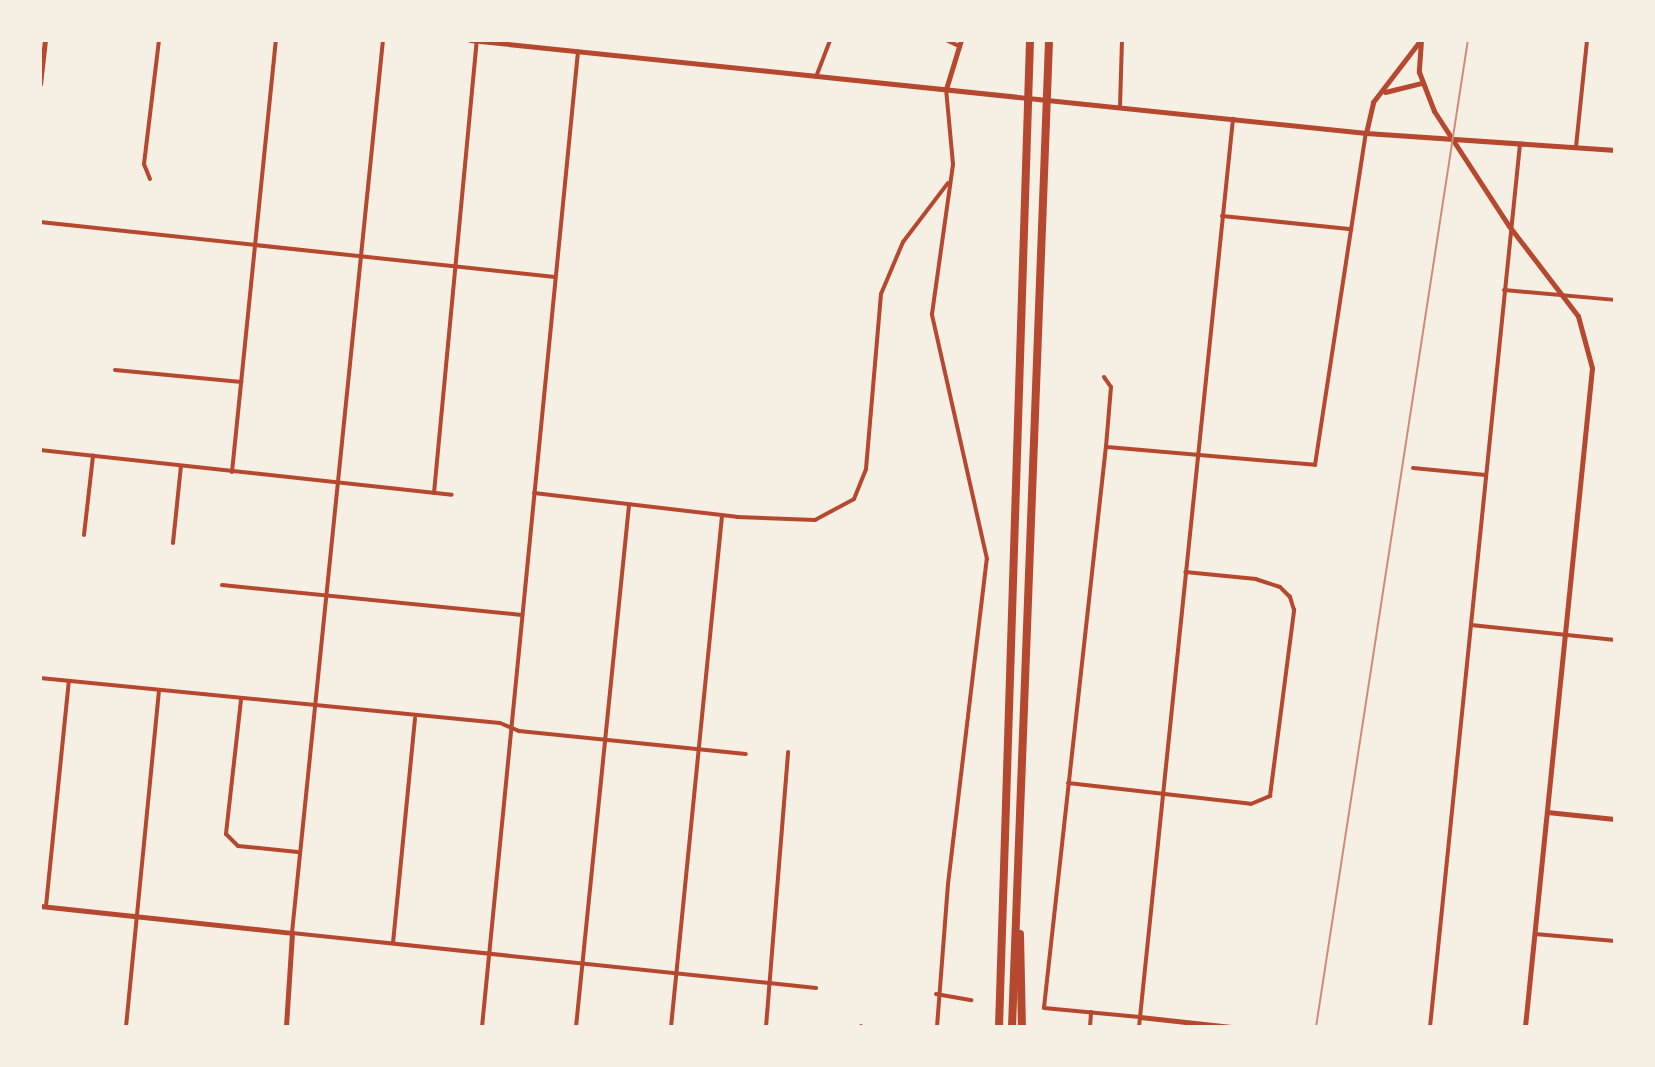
<!DOCTYPE html>
<style>
body{margin:0}
#map{position:relative;width:1655px;height:1067px;overflow:hidden;background:#f6efe4;font-family:"Fira Sans",sans-serif}
div>[style]{position:absolute}
.minor>*{height:4px;margin:-2px;padding:0 2px;transform-origin:2px;border-radius:2px;background:#b5482f}
.tertiary>*{height:5px;margin:-2.5px;padding:0 2.5px;transform-origin:2.5px;border-radius:2.5px;background:#b5482f}
.motorway>*{height:8px;margin:-4px;padding:0 4px;transform-origin:4px;border-radius:4px;background:#b5482f}
.rail>*{height:2px;margin:-1px;padding:0 1px;transform-origin:1px;border-radius:1px;background:#cf8b77}
span{translate:-50% -50%;white-space:nowrap;text-align:center;line-height:1.15;-webkit-text-stroke:8px #f6efe4;paint-order:stroke}
.frame{position:absolute;inset:0;border:42px solid #f6efe4;pointer-events:none}
</style>
<div id="map">
<div class="minor">
<i style="left:383px;top:40px;width:898px;rotate:95.82deg"></i>
<i style="left:292px;top:933px;width:527px;rotate:5.99deg"></i>
<i style="left:946px;top:40px;width:14px;rotate:25deg"></i>
<i style="left:816px;top:77px;width:40px;rotate:-69deg"></i>
<i style="left:1120px;top:107px;width:67px;rotate:-88.3deg"></i>
<i style="left:1576px;top:147px;width:108px;rotate:-84.1deg"></i>
<i style="left:150px;top:179px;width:16px;rotate:-112deg"></i>
<i style="left:144px;top:164px;width:125px;rotate:-83.1deg"></i>
<i style="left:1222px;top:216px;width:130px;rotate:5.8deg"></i>
<i style="left:40px;top:222px;width:518px;rotate:6.1deg"></i>
<i style="left:1504px;top:290px;width:111px;rotate:5.1deg"></i>
<i style="left:115px;top:370px;width:127px;rotate:5.4deg"></i>
<i style="left:1104px;top:377px;width:12px;rotate:55deg"></i>
<i style="left:1111px;top:387px;width:59px;rotate:94.8deg"></i>
<i style="left:1106px;top:446px;width:565px;rotate:96.3deg"></i>
<i style="left:1044px;top:1008px;width:96px;rotate:5.4deg"></i>
<i style="left:1107px;top:447px;width:209px;rotate:4.9deg"></i>
<i style="left:1315px;top:465px;width:336px;rotate:-81.3deg"></i>
<i style="left:40px;top:450px;width:414px;rotate:6.2deg"></i>
<i style="left:1413px;top:468px;width:73px;rotate:5.5deg"></i>
<i style="left:232px;top:472px;width:434px;rotate:-84.2deg"></i>
<i style="left:434px;top:493px;width:454px;rotate:-84.6deg"></i>
<i style="left:534px;top:493px;width:204px;rotate:6.7deg"></i>
<i style="left:737px;top:517px;width:78px;rotate:2.2deg"></i>
<i style="left:815px;top:520px;width:44px;rotate:-28.3deg"></i>
<i style="left:854px;top:499px;width:32px;rotate:-68deg"></i>
<i style="left:866px;top:469px;width:176px;rotate:-85.1deg"></i>
<i style="left:881px;top:294px;width:56px;rotate:-67.1deg"></i>
<i style="left:903px;top:242px;width:74px;rotate:-52.7deg"></i>
<i style="left:84px;top:535px;width:80px;rotate:-83.5deg"></i>
<i style="left:173px;top:543px;width:77px;rotate:-84.1deg"></i>
<i style="left:222px;top:585px;width:301px;rotate:5.7deg"></i>
<i style="left:1471px;top:625px;width:145px;rotate:5.9deg"></i>
<i style="left:40px;top:678px;width:462px;rotate:5.6deg"></i>
<i style="left:500px;top:723px;width:21px;rotate:23deg"></i>
<i style="left:519px;top:731px;width:228px;rotate:5.8deg"></i>
<i style="left:241px;top:700px;width:135px;rotate:96.4deg"></i>
<i style="left:226px;top:834px;width:17px;rotate:45deg"></i>
<i style="left:238px;top:846px;width:60px;rotate:5.7deg"></i>
<i style="left:1068px;top:783px;width:184px;rotate:6.5deg"></i>
<i style="left:1251px;top:804px;width:21px;rotate:-23deg"></i>
<i style="left:1270px;top:796px;width:188px;rotate:-82.6deg"></i>
<i style="left:1294px;top:610px;width:14px;rotate:-107deg"></i>
<i style="left:1290px;top:597px;width:14px;rotate:-135deg"></i>
<i style="left:1280px;top:587px;width:25px;rotate:-162deg"></i>
<i style="left:1256px;top:579px;width:71px;rotate:-174.4deg"></i>
<i style="left:46px;top:906px;width:226px;rotate:-84.2deg"></i>
<i style="left:1535px;top:934px;width:80px;rotate:5deg"></i>
<i style="left:393px;top:943px;width:226px;rotate:-84.4deg"></i>
<i style="left:936px;top:994px;width:36px;rotate:10deg"></i>
<i style="left:126px;top:1027px;width:337px;rotate:-84.4deg"></i>
<i style="left:482px;top:1027px;width:980px;rotate:-84.38deg"></i>
<i style="left:576px;top:1027px;width:525px;rotate:-84.2deg"></i>
<i style="left:671px;top:1027px;width:514px;rotate:-84.3deg"></i>
<i style="left:766px;top:1027px;width:276px;rotate:-85.4deg"></i>
<i style="left:861px;top:1027px;width:1px;rotate:-90deg"></i>
<i style="left:937px;top:1027px;width:143px;rotate:-85.6deg"></i>
<i style="left:948px;top:884px;width:327px;rotate:-83.2deg"></i>
<i style="left:987px;top:559px;width:251px;rotate:-102.7deg"></i>
<i style="left:932px;top:314px;width:151px;rotate:-82deg"></i>
<i style="left:953px;top:164px;width:75px;rotate:-95.3deg"></i>
<i style="left:1090px;top:1027px;width:15px;rotate:-86deg"></i>
<i style="left:1139px;top:1027px;width:913px;rotate:-84.09deg"></i>
<i style="left:1430px;top:1027px;width:888px;rotate:-84.18deg"></i>
</div>
<div class="tertiary">
<i style="left:470px;top:40px;width:901px;rotate:5.93deg"></i>
<i style="left:1366px;top:133px;width:250px;rotate:3.9deg"></i>
<i style="left:1421px;top:40px;width:32px;rotate:94deg"></i>
<i style="left:1419px;top:72px;width:42px;rotate:69deg"></i>
<i style="left:1434px;top:111px;width:137px;rotate:56.9deg"></i>
<i style="left:1509px;top:226px;width:113px;rotate:52.5deg"></i>
<i style="left:1578px;top:316px;width:54px;rotate:74.9deg"></i>
<i style="left:1592px;top:368px;width:662px;rotate:95.81deg"></i>
<i style="left:40px;top:84px;width:44px;rotate:-83.5deg"></i>
<i style="left:946px;top:89px;width:51px;rotate:-73deg"></i>
<i style="left:1385px;top:92px;width:38px;rotate:-14deg"></i>
<i style="left:1366px;top:133px;width:32px;rotate:-77deg"></i>
<i style="left:1373px;top:102px;width:76px;rotate:-52.5deg"></i>
<i style="left:1547px;top:812px;width:68px;rotate:5.9deg"></i>
<i style="left:40px;top:906px;width:253px;rotate:6.1deg"></i>
<i style="left:292px;top:933px;width:94px;rotate:93.7deg"></i>
<i style="left:1140px;top:1017px;width:92px;rotate:6.3deg"></i>
</div>
<div class="motorway">
<i style="left:1020px;top:934px;width:93px;rotate:88.8deg"></i>
<i style="left:999px;top:1027px;width:987px;rotate:-88.2deg"></i>
<i style="left:1012px;top:1027px;width:988px;rotate:-87.85deg"></i>
</div>
<div class="rail">
<i style="left:1316px;top:1027px;width:999px;rotate:-81.25deg"></i>
</div>
<div class="frame"></div>
</div>
